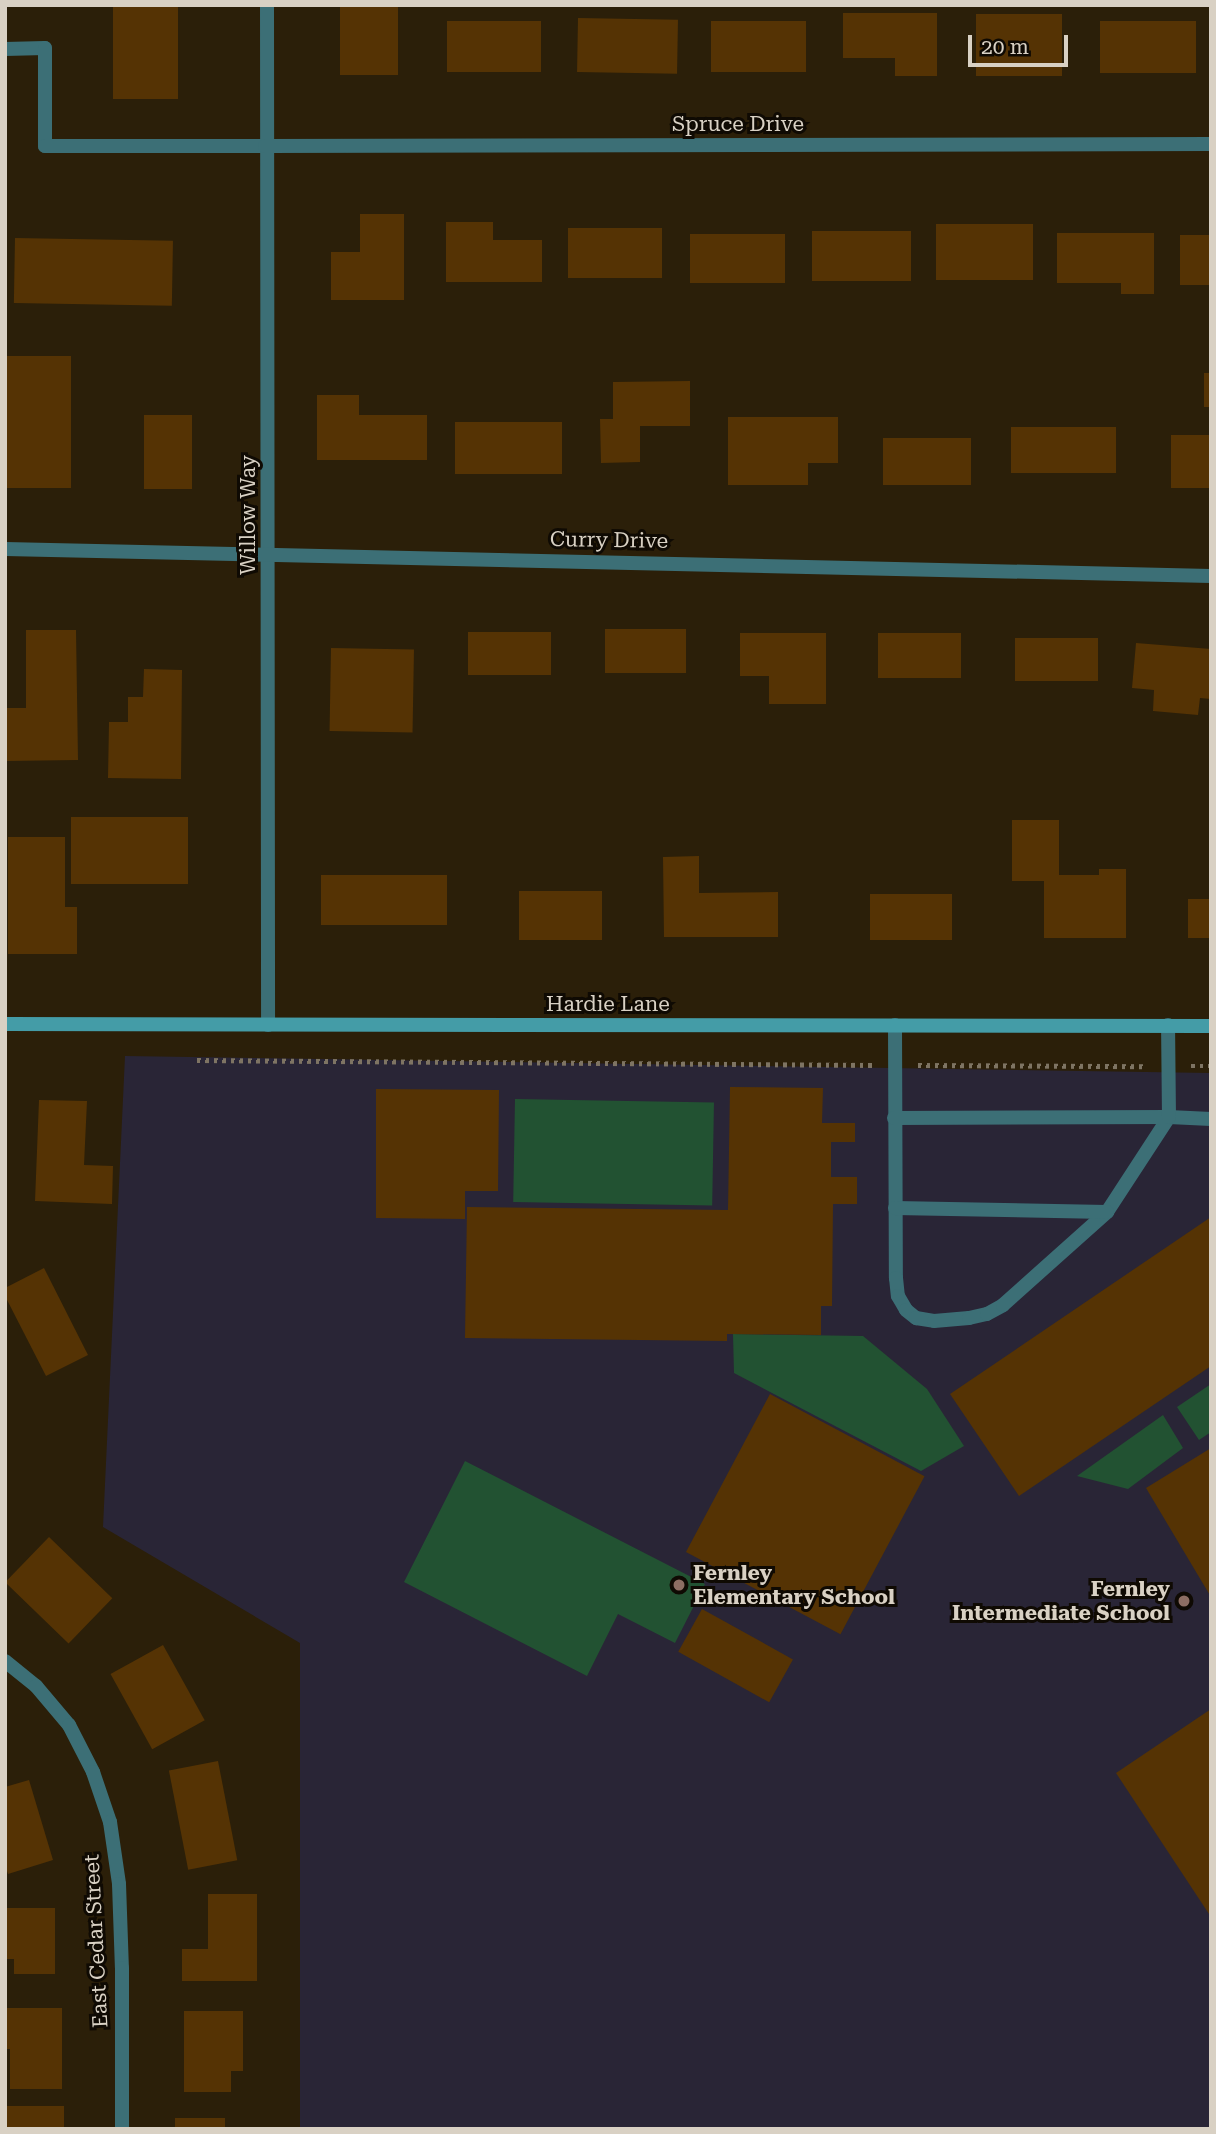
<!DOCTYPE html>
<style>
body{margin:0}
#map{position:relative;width:1216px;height:2134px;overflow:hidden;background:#2b1f09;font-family:"Roboto Serif",serif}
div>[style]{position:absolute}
.education>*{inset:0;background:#292536}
.green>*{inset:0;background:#225232;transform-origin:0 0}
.building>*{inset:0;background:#553304;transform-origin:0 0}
.path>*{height:4.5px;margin-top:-2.25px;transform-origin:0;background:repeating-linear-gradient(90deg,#7e7463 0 3.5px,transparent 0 8.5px)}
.lane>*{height:14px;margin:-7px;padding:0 7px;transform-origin:7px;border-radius:7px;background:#3c6f76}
.street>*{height:14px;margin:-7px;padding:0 7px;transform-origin:7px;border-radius:7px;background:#3c6f76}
.secondary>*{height:14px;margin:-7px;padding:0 7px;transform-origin:7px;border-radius:7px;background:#449ca7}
.dots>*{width:19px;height:19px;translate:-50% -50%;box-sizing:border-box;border:4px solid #0f0a03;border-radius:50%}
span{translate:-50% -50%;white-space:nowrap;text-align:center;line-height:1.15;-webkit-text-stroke:6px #0f0a03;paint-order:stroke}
.street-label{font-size:21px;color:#d9d1c4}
.poi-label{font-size:21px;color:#d9d1c4;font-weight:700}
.left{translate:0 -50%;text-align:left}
.right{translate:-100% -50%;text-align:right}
.frame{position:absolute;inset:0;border:7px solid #d9d1c4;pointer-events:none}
.scale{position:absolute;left:968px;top:35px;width:100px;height:32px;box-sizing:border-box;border:4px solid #d9d1c4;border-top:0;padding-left:9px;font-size:21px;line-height:24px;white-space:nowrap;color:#d9d1c4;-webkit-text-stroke:5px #0f0a03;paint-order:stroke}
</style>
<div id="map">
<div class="education">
<i style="clip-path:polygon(125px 1056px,1211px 1073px,1211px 2129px,300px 2129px,300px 1643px,103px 1527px)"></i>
</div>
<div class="green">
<i style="left:515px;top:1099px;width:199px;height:103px;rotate:1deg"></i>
<i style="clip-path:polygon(733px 1334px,863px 1336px,927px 1389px,964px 1446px,921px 1471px,734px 1373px)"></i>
<i style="clip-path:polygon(1211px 1384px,1211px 1432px,1199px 1440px,1177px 1407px)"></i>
<i style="clip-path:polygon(1163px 1415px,1183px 1448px,1128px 1489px,1077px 1476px)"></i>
<i style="clip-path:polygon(465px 1461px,705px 1584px,675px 1643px,618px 1614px,587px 1676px,404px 1582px)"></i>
</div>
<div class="building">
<i style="left:113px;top:5px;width:65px;height:94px"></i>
<i style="left:340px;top:5px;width:58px;height:70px"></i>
<i style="clip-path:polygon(843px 13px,937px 13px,937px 76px,895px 76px,895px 58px,843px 58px)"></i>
<i style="left:976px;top:14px;width:86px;height:62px"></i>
<i style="left:578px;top:18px;width:100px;height:54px;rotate:1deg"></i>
<i style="left:447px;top:21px;width:94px;height:51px"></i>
<i style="left:711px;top:21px;width:95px;height:51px"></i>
<i style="left:1100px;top:21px;width:96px;height:52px"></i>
<i style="clip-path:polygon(360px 214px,404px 214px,404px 300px,331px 300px,331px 252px,360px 252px)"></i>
<i style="clip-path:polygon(446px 222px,493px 222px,493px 240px,542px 240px,542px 282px,446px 282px)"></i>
<i style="left:936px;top:224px;width:97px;height:56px"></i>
<i style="left:568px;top:228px;width:94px;height:50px"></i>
<i style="left:812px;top:231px;width:99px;height:50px"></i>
<i style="clip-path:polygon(1057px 233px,1154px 233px,1154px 294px,1121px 294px,1121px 283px,1057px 283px)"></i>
<i style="left:690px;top:234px;width:95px;height:49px"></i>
<i style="left:1180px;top:235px;width:31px;height:50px"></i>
<i style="left:15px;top:238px;width:158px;height:65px;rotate:1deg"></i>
<i style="left:5px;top:356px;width:66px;height:132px"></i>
<i style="left:1204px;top:373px;width:7px;height:34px"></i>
<i style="clip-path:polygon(690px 381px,690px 426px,640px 426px,640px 462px,601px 463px,600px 419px,613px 419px,613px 382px)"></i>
<i style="clip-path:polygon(317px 395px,359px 395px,359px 415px,427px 415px,427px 460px,317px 460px)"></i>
<i style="left:144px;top:415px;width:48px;height:74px"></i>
<i style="clip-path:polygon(728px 417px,838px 417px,838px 463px,808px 463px,808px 485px,728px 485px)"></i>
<i style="left:455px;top:422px;width:107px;height:52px"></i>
<i style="left:1011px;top:427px;width:105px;height:46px"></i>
<i style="left:1171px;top:435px;width:40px;height:53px"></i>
<i style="left:883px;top:438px;width:88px;height:47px"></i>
<i style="left:605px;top:629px;width:81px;height:44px"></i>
<i style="clip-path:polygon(26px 630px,76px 630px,78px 760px,5px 761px,5px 708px,26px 708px)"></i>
<i style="left:468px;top:632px;width:83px;height:43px"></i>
<i style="clip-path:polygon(740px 633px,826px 633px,826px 704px,769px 704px,769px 676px,740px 676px)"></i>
<i style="left:878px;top:633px;width:83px;height:45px"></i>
<i style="left:1015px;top:638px;width:83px;height:43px"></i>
<i style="clip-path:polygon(1136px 643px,1211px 649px,1211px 699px,1200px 698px,1198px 715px,1153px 711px,1154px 690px,1132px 688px)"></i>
<i style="left:331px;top:648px;width:83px;height:83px;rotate:1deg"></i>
<i style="clip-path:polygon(144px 669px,182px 670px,181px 779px,108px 778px,109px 722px,128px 722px,128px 697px,143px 697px)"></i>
<i style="left:71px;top:817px;width:117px;height:67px"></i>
<i style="clip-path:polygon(1012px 820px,1059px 820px,1059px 875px,1099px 875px,1099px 869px,1126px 869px,1126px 938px,1044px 938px,1044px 881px,1012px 881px)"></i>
<i style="clip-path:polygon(8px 837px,65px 837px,65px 907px,77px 907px,77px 954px,8px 954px)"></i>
<i style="clip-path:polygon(699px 856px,699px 893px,778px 892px,778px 937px,664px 937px,663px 857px)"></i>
<i style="left:321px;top:875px;width:126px;height:50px"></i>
<i style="left:519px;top:891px;width:83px;height:49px"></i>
<i style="left:870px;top:894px;width:82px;height:46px"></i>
<i style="left:1188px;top:899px;width:23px;height:39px"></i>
<i style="clip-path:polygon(730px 1087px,823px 1088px,822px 1123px,855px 1123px,855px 1142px,831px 1142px,831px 1177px,857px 1177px,857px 1204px,833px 1204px,832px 1306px,821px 1306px,821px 1335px,727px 1334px,727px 1341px,465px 1338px,467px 1207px,728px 1210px)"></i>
<i style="clip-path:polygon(376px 1089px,499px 1090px,498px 1191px,465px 1191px,465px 1219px,376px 1218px)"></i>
<i style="clip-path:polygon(39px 1100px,87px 1101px,84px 1165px,113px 1166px,112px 1204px,35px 1201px)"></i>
<i style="clip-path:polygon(1211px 1217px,1211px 1366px,1019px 1496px,950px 1394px)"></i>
<i style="clip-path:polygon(44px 1268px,88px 1355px,46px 1376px,5px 1296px,5px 1288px)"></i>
<i style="left:770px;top:1394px;width:175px;height:179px;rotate:28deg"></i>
<i style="clip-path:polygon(1211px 1448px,1211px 1597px,1146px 1488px)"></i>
<i style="left:49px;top:1537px;width:88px;height:63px;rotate:44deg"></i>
<i style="left:702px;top:1609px;width:104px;height:49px;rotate:29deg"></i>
<i style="left:163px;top:1645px;width:86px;height:60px;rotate:61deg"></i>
<i style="clip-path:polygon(1211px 1709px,1211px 1917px,1116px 1773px)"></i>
<i style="left:218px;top:1761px;width:101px;height:50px;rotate:79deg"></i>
<i style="clip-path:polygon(29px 1780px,53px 1860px,8px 1874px,5px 1865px,5px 1787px)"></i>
<i style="clip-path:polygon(208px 1894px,257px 1894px,257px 1981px,182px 1981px,182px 1949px,208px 1949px)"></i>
<i style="clip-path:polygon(5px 1908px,55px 1908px,55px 1974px,14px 1974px,14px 1959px,5px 1959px)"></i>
<i style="clip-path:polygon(5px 2008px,62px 2008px,62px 2089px,10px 2089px,10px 2049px,5px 2049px)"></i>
<i style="clip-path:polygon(184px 2011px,243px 2011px,243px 2071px,231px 2071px,231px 2092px,184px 2092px)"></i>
<i style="left:7px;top:2106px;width:57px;height:23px"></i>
<i style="left:175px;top:2118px;width:50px;height:11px"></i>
</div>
<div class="path">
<i style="left:197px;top:1060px;width:677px;rotate:0.42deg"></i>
<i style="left:918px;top:1065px;width:229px;rotate:0.3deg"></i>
<i style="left:1191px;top:1066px;width:20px"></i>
</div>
<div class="lane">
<i style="left:5px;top:49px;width:40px;rotate:-1.4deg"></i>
<i style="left:45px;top:48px;width:98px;rotate:90deg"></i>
<i style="left:45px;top:146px;width:220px"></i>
<i style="left:895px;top:1025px;width:253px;rotate:89.8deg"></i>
<i style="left:896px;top:1278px;width:18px;rotate:84deg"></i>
<i style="left:898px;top:1296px;width:16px;rotate:60deg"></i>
<i style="left:906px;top:1310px;width:13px;rotate:39deg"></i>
<i style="left:916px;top:1318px;width:18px;rotate:9deg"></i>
<i style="left:934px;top:1321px;width:35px;rotate:-5deg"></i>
<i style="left:969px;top:1318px;width:18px;rotate:-13deg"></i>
<i style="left:987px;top:1314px;width:18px;rotate:-29deg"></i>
<i style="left:1003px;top:1305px;width:140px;rotate:-41.8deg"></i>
<i style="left:1107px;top:1212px;width:113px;rotate:-56.9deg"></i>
<i style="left:1169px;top:1117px;width:42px;rotate:2.7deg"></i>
<i style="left:894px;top:1118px;width:275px;rotate:-0.2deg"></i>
<i style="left:1169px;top:1117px;width:92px;rotate:-90.6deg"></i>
<i style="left:895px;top:1208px;width:212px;rotate:1.1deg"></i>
</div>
<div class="street">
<i style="left:267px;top:5px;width:1020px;rotate:89.94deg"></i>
<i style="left:265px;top:146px;width:946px;rotate:-0.12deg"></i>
<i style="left:5px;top:549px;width:1206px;rotate:1.28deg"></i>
<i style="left:5px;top:1661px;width:40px;rotate:39deg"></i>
<i style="left:36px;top:1686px;width:51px;rotate:49.8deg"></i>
<i style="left:69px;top:1725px;width:53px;rotate:62.9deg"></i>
<i style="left:93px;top:1772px;width:53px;rotate:71.2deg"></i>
<i style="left:110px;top:1822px;width:63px;rotate:81.7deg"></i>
<i style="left:119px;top:1884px;width:84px;rotate:88deg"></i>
<i style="left:122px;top:1968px;width:161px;rotate:90deg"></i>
</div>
<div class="secondary">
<i style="left:5px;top:1024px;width:1206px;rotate:0.1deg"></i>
</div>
<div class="dots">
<i style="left:679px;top:1585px;background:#8d6e63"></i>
<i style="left:1184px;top:1601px;background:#8d6e63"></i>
</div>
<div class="street-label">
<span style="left:738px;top:124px">Spruce Drive</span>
<span style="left:248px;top:515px;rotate:-90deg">Willow Way</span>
<span style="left:609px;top:540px;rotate:1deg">Curry Drive</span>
<span style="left:608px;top:1004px">Hardie Lane</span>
<span style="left:96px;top:1941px;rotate:-93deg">East Cedar Street</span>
</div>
<div class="poi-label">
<span class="left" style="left:693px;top:1585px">Fernley<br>Elementary School</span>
<span class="right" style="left:1170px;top:1601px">Fernley<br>Intermediate School</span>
</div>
<div class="frame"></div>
<div class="scale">20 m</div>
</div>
